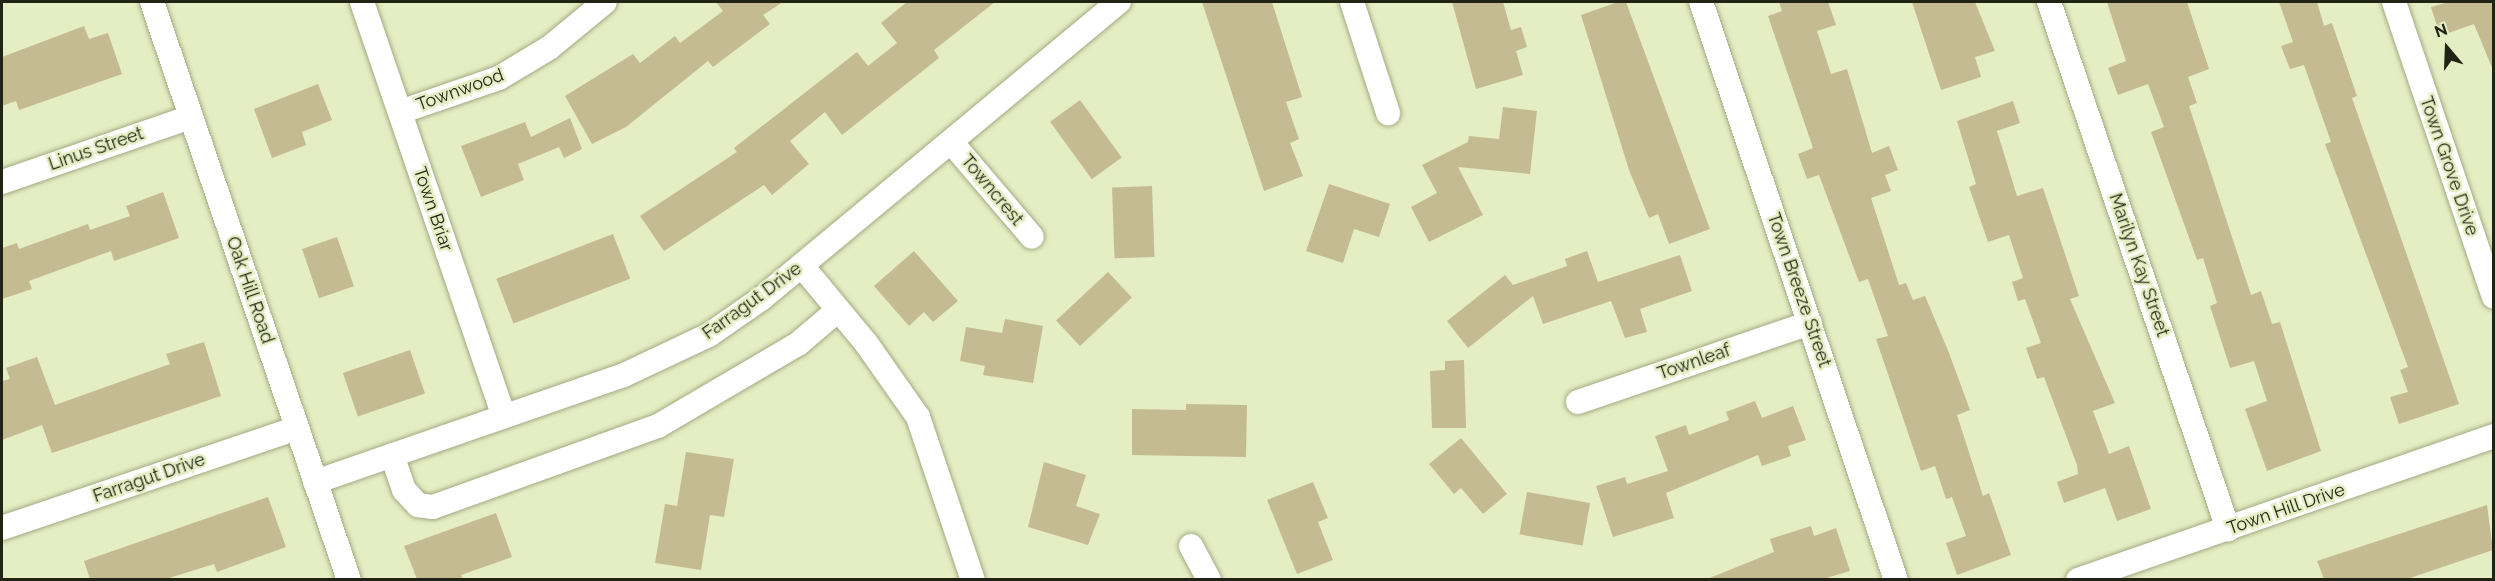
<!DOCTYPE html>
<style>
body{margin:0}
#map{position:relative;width:2495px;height:581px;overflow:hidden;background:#e5edc3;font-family:Raleway,sans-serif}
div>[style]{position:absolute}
.building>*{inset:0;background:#c5bb93;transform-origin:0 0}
.roads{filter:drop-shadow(0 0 2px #a3aa83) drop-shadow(0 0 2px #a3aa83)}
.street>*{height:24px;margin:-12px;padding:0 12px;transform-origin:12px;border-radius:12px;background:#fff}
span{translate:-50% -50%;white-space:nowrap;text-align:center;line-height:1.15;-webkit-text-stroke:5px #e5edc3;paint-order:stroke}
.street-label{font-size:18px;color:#212414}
.frame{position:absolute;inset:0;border:3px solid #212414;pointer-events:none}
.north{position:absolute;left:2417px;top:18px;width:60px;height:60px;-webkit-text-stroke:4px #e5edc3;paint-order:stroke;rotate:341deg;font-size:16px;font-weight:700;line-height:24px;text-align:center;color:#212414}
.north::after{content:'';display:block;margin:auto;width:21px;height:27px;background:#212414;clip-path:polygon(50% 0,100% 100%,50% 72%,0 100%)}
</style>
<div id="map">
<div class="building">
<i style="clip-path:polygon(716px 2px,783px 2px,763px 15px,770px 24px,713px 67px,708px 61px,626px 127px,592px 144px,565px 96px,633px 54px,640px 63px,675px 36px,680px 43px,723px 11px)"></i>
<i style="clip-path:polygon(907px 2px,995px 2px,934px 50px,939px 58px,842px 135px,825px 112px,790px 141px,809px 164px,772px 195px,764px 185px,664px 251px,640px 216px,737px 152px,734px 148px,857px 52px,868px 66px,897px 43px,881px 23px)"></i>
<i style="clip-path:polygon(1202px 2px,1272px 2px,1302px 97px,1286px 102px,1299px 139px,1290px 143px,1303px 176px,1264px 191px)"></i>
<i style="clip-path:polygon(1452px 2px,1503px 2px,1511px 30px,1521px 27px,1527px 47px,1516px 51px,1523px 75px,1476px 89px)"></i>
<i style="clip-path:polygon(1618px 2px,1626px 2px,1710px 229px,1669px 244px,1658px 214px,1649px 218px,1629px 170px,1581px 15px)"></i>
<i style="clip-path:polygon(1779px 2px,1828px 2px,1836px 25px,1817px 31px,1831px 74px,1847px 69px,1872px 153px,1889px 146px,1898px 170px,1885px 175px,1891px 191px,1871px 198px,1899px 285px,1906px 283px,1913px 300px,1925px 296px,1949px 353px,1970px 410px,1957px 415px,1983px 496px,1989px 493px,2011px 555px,1957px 575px,1946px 543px,1966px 536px,1952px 497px,1946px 499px,1935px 466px,1921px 471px,1876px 339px,1888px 336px,1868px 279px,1859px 282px,1819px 175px,1807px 179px,1798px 154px,1813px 148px,1768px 16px,1782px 11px)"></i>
<i style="clip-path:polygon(1912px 2px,1975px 2px,1995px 51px,1975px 57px,1981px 77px,1941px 90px)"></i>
<i style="clip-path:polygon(2107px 2px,2187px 2px,2209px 69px,2188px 77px,2197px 103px,2189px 106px,2251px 295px,2261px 291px,2272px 324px,2280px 322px,2321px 451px,2267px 471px,2245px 409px,2267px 401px,2254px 361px,2230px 368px,2210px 306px,2217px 303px,2203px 258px,2197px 260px,2151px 132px,2164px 127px,2148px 84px,2118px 95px,2108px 68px,2126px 61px)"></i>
<i style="clip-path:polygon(2279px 2px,2317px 2px,2324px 26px,2332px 23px,2357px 96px,2352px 98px,2459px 404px,2399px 424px,2390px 397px,2408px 392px,2400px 370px,2408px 367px,2325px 144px,2331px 142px,2304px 65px,2290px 69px,2281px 46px,2293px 42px)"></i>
<i style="clip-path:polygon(2449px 2px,2493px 2px,2493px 70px,2474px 24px,2440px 36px,2431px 7px)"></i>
<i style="clip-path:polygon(84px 26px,89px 39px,108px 33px,122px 74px,19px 110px,16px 101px,2px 106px,2px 57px)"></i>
<i style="clip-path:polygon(318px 84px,332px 120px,302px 132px,306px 145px,272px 158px,254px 109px)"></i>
<i style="left:1080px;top:100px;width:71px;height:37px;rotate:54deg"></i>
<i style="clip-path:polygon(2013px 101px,2020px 123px,1997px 131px,2017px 196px,2043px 188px,2079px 296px,2070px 299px,2115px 403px,2093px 411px,2109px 454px,2129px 446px,2151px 509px,2117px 521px,2105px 488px,2064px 503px,2057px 482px,2078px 474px,2077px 465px,2044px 377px,2037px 379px,2026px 348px,2041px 343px,2025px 299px,2018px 301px,2012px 282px,2023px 278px,2009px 235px,1988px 242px,1969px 187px,1976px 184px,1957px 121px)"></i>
<i style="clip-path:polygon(1503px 107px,1537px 111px,1530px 174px,1458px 167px,1483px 215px,1429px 242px,1411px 207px,1437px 193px,1422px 165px,1468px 142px,1469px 136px,1499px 139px)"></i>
<i style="clip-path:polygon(570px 118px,582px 149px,564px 158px,559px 147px,518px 164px,524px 180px,481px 197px,461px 146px,525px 122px,531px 137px)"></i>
<i style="clip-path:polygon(1329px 184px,1390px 204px,1379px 237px,1354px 229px,1343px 263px,1306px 251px)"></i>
<i style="left:1152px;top:186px;width:71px;height:40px;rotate:88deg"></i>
<i style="clip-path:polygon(163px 192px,179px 238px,114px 261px,111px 251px,29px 281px,32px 289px,2px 299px,2px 248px,17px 243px,19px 249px,88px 224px,90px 230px,130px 216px,126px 206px)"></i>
<i style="left:613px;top:234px;width:48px;height:125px;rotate:69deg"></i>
<i style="left:337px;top:237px;width:52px;height:37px;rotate:71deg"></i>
<i style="clip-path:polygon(914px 251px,958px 301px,933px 322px,924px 312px,909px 326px,874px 286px)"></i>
<i style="clip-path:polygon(1587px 251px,1598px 282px,1680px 255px,1692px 291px,1640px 309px,1647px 332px,1625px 338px,1611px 301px,1543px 324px,1533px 296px,1468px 348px,1447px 321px,1505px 275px,1513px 285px,1567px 266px,1565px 259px)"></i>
<i style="left:1108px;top:272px;width:35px;height:71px;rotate:47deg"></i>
<i style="clip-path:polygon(1005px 319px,1043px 326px,1033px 383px,983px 375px,985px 366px,960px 361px,966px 327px,1002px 333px)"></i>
<i style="clip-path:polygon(204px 342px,221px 396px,52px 453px,42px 425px,2px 440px,2px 381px,10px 379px,6px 368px,37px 357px,55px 405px,170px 364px,166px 354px)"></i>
<i style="left:410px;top:350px;width:46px;height:71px;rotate:71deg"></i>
<i style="clip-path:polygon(1464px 360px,1466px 428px,1432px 428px,1430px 371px,1445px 370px,1445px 361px)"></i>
<i style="clip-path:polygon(1755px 401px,1762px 418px,1793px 406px,1806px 440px,1788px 446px,1791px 456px,1762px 466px,1758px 455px,1666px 493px,1674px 518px,1613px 537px,1596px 486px,1625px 477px,1627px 484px,1668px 471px,1655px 436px,1686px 425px,1689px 435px,1729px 420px,1726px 412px)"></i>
<i style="clip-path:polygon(1186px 404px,1247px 405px,1246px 457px,1132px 455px,1132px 409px,1186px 410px)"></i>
<i style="clip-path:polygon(1461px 438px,1507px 494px,1483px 514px,1461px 488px,1454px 494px,1429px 464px)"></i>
<i style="clip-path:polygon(686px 452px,734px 459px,724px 517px,710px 515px,701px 570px,655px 563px,665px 504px,677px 506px)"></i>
<i style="clip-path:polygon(1044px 462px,1086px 475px,1076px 506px,1100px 514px,1088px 545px,1028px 527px)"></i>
<i style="clip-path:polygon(1313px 482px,1328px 518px,1318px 522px,1333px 560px,1297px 574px,1267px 500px)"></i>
<i style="left:1527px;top:492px;width:64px;height:43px;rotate:10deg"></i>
<i style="clip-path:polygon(268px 497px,286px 547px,217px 572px,214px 564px,166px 579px,90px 579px,84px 561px)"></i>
<i style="clip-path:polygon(2487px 505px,2493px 550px,2407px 579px,2324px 579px,2317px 561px)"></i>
<i style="clip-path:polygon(496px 513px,512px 557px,461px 575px,463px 579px,417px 579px,404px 546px)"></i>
<i style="clip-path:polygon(1811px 526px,1814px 536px,1836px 528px,1850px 571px,1823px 579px,1707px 579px,1774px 552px,1770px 539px)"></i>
</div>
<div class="roads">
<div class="street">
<i style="left:152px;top:2px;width:611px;rotate:71.18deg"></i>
<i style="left:362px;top:2px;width:438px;rotate:71.1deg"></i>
<i style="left:1352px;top:2px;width:117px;rotate:72deg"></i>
<i style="left:1701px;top:2px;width:610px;rotate:71.36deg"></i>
<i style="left:2049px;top:2px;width:557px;rotate:71.24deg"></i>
<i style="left:2394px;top:2px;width:311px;rotate:71.3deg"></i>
<i style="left:400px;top:112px;width:105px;rotate:-19deg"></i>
<i style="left:499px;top:78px;width:58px;rotate:-31deg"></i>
<i style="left:549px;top:48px;width:72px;rotate:-39.4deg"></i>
<i style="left:952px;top:143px;width:123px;rotate:49.6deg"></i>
<i style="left:2px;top:182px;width:200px;rotate:-19deg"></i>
<i style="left:802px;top:266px;width:100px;rotate:50.3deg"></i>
<i style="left:866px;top:343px;width:90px;rotate:54.9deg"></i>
<i style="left:918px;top:417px;width:172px;rotate:71.4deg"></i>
<i style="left:1578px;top:402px;width:245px;rotate:-18.8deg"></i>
<i style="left:392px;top:455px;width:37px;rotate:71deg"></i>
<i style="left:404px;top:490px;width:21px;rotate:47deg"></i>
<i style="left:418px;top:505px;width:15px;rotate:8deg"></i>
<i style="left:433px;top:507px;width:239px;rotate:-19.8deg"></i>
<i style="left:658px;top:426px;width:162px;rotate:-30.4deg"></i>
<i style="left:798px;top:344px;width:52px;rotate:-40.4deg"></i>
<i style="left:315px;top:482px;width:327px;rotate:-19.1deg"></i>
<i style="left:624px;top:375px;width:94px;rotate:-25.2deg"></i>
<i style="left:709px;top:335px;width:65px;rotate:-34.9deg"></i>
<i style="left:762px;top:298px;width:464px;rotate:-39.7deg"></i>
<i style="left:2px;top:528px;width:311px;rotate:-18.7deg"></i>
<i style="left:1191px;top:546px;width:38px;rotate:62deg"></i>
<i style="left:2078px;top:580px;width:440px;rotate:-19.1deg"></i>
</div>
</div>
<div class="street-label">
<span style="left:460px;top:90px;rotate:-20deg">Townwood</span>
<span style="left:96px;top:149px;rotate:-19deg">Linus Street</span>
<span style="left:2449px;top:166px;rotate:71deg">Town Grove Drive</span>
<span style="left:992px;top:190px;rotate:50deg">Towncrest</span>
<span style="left:433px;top:209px;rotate:71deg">Town Briar</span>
<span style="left:2139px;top:265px;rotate:71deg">Marilyn Kay Street</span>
<span style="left:250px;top:290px;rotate:71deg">Oak Hill Road</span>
<span style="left:1799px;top:290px;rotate:71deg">Town Breeze Street</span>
<span style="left:752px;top:301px;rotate:-36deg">Farragut Drive</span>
<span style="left:1694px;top:362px;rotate:-19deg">Townleaf</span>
<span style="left:149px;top:478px;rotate:-19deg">Farragut Drive</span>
<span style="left:2286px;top:509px;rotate:-19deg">Town Hill Drive</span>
</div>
<div class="frame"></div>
<div class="north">N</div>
</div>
